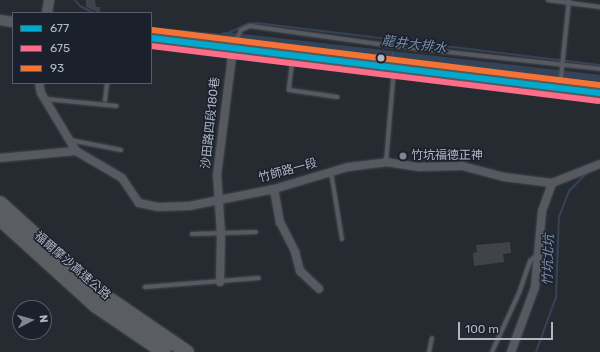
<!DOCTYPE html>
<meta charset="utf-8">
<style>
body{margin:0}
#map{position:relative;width:600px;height:352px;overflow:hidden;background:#262b32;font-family:Rubik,"Noto Sans TC",sans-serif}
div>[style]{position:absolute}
.stream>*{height:2px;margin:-1px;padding:0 1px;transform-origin:1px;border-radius:1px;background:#354359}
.canal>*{height:7px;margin:-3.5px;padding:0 3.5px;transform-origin:3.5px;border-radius:3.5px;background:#354359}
.building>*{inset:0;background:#40444a}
.path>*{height:1px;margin-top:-0.5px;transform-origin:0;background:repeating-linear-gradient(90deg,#54595e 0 3px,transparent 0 6px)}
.roads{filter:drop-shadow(0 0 1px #44474d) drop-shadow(0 0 1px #44474d)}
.service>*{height:4px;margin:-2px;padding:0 2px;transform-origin:2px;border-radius:2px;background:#565960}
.minor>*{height:8px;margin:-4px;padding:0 4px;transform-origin:4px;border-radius:4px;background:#565960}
.tertiary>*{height:10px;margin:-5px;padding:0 5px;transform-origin:5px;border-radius:5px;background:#565960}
.motorway>*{height:14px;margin:-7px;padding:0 7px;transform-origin:7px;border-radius:7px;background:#5a5d61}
.bus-1>*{height:6px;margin:-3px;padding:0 3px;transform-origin:3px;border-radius:3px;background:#00a9ce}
.bus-2>*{height:6px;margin:-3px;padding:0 3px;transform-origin:3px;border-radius:3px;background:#fb6d88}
.bus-3>*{height:6px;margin:-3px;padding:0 3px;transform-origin:3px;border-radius:3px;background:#f57335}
.dots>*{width:11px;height:11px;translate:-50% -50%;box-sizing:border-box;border:2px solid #1b212c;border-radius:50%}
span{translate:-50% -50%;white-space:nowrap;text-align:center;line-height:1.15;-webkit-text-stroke:3px #1b212c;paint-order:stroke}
.street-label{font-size:12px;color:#b0b7c4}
.poi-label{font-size:12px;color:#b0b7c4}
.left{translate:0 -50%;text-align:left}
.water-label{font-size:13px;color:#7a8daa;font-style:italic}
.legend{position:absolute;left:12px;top:12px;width:140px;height:72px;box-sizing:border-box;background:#1b212c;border:1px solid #575d69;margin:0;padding:5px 7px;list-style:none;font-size:12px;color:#b0b7c4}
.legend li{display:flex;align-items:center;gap:8px;height:20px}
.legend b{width:20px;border:1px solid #575d69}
.north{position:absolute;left:12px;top:300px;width:40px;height:40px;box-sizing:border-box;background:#1b212c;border:1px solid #575d69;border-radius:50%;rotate:84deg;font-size:11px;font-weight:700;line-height:16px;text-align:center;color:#b0b7c4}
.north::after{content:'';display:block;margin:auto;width:14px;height:18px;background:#808691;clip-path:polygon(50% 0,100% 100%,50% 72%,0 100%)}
.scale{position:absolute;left:458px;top:322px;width:95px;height:18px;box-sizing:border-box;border:2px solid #b0b7c4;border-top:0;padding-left:5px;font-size:12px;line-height:14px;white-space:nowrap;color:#b0b7c4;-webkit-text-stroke:3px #1b212c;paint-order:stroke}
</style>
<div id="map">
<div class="stream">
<i style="left:75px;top:0;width:8px;rotate:50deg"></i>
<i style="left:80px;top:6px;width:16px;rotate:27deg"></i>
<i style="left:151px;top:28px;width:73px;rotate:5.5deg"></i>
<i style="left:224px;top:35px;width:26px;rotate:-25deg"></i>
<i style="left:248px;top:24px;width:9px;rotate:-6deg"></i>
<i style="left:257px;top:23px;width:346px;rotate:7deg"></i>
<i style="left:536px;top:352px;width:59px;rotate:-70deg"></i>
<i style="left:556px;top:297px;width:80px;rotate:-87.9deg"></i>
<i style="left:559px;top:217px;width:28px;rotate:-69deg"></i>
<i style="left:569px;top:191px;width:24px;rotate:-45deg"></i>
</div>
<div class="canal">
<i style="left:224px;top:35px;width:378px;rotate:6.5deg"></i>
</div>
<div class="building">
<i style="clip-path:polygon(86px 0,95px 0,96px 7px,100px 7px,100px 13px,86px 7px)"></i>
<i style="clip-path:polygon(510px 242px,511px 253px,503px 254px,504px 262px,474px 266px,473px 253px,477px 252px,476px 245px)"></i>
</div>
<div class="path">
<i style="left:393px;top:52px;width:7px;rotate:90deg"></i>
</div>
<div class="roads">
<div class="service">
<i style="left:548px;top:0;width:52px;rotate:7.7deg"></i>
<i style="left:233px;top:47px;width:19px;rotate:-65deg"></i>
<i style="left:241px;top:30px;width:10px;rotate:-24deg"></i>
<i style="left:250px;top:26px;width:144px;rotate:8deg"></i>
<i style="left:393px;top:46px;width:208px;rotate:6.3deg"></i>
<i style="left:293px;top:55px;width:35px;rotate:97deg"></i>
<i style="left:289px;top:90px;width:49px;rotate:8.1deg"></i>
<i style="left:560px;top:87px;width:87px;rotate:-84.1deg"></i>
<i style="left:46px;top:99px;width:71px;rotate:5.6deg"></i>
<i style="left:105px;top:100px;width:17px;rotate:-83deg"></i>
<i style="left:70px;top:140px;width:52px;rotate:11.1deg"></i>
<i style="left:386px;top:162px;width:94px;rotate:-85.1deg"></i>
<i style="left:331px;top:172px;width:68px;rotate:80.7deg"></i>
<i style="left:192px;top:234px;width:64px;rotate:-1.8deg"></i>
<i style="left:145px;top:287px;width:114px;rotate:-4.5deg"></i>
<i style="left:429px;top:352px;width:14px;rotate:-78deg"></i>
<i style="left:492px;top:352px;width:65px;rotate:-65.4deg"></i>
<i style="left:519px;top:293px;width:34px;rotate:-71deg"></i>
<i style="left:530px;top:261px;width:9px;rotate:-41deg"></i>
</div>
<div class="minor">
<i style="left:39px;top:83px;width:10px;rotate:79deg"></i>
<i style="left:41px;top:93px;width:68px;rotate:58.9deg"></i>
<i style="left:76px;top:151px;width:53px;rotate:30.4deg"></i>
<i style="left:122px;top:178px;width:30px;rotate:56deg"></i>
<i style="left:139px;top:203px;width:19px;rotate:12deg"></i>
<i style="left:158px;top:207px;width:31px;rotate:-2deg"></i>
<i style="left:189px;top:206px;width:87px;rotate:-11.3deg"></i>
<i style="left:274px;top:189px;width:77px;rotate:-16.6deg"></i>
<i style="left:348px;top:167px;width:38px;rotate:-7deg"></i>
<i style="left:386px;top:162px;width:33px;rotate:9deg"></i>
<i style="left:419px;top:167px;width:43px;rotate:-1.3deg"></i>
<i style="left:462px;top:166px;width:43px;rotate:14.7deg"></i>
<i style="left:504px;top:177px;width:48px;rotate:7.1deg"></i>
<i style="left:552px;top:183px;width:52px;rotate:-21.6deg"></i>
<i style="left:0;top:158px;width:76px;rotate:-5.3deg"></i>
<i style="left:274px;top:189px;width:34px;rotate:80deg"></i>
<i style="left:280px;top:222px;width:34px;rotate:63deg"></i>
<i style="left:295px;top:252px;width:20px;rotate:75deg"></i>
<i style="left:300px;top:271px;width:26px;rotate:43deg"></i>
<i style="left:220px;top:282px;width:49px;rotate:-88.8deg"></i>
<i style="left:221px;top:233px;width:58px;rotate:-93.9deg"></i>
<i style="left:217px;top:175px;width:128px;rotate:-82.8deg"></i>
<i style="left:511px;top:352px;width:69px;rotate:-69.7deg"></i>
<i style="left:535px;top:287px;width:76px;rotate:-84.7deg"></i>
<i style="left:542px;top:211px;width:30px;rotate:-70deg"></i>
</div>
<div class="tertiary">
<i style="left:47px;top:13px;width:13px;rotate:-81deg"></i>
<i style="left:0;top:20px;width:13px;rotate:9deg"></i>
<i style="left:151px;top:38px;width:452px;rotate:7deg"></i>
</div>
<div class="motorway">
<i style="left:0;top:203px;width:130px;rotate:42.2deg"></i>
<i style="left:96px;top:290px;width:110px;rotate:34.3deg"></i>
<i style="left:0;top:219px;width:130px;rotate:42.2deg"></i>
<i style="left:96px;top:306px;width:82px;rotate:34.1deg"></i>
</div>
</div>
<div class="bus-1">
<i style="left:151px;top:38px;width:452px;rotate:7deg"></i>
</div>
<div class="bus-2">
<i style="left:151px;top:46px;width:451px;rotate:7deg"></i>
</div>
<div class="bus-3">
<i style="left:152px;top:30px;width:451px;rotate:7deg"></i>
</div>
<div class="dots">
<i style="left:381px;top:58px;background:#b0b7c4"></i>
<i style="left:403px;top:156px;background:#808691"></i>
</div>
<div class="street-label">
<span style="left:211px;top:123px;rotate:-84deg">沙田路四段180巷</span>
<span style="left:288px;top:171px;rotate:-15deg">竹師路一段</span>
<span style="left:72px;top:266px;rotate:41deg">福爾摩沙高速公路</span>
</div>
<div class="poi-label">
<span class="left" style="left:411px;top:156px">竹坑福德正神</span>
</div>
<div class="water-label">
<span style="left:414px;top:45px;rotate:7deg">龍井大排水</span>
<span style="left:549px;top:260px;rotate:-88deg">竹坑北坑</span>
</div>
<ul class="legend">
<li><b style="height:5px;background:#00a9ce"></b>677</li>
<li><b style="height:5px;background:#fb6d88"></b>675</li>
<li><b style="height:5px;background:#f57335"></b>93</li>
</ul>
<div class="north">N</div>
<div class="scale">100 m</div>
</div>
